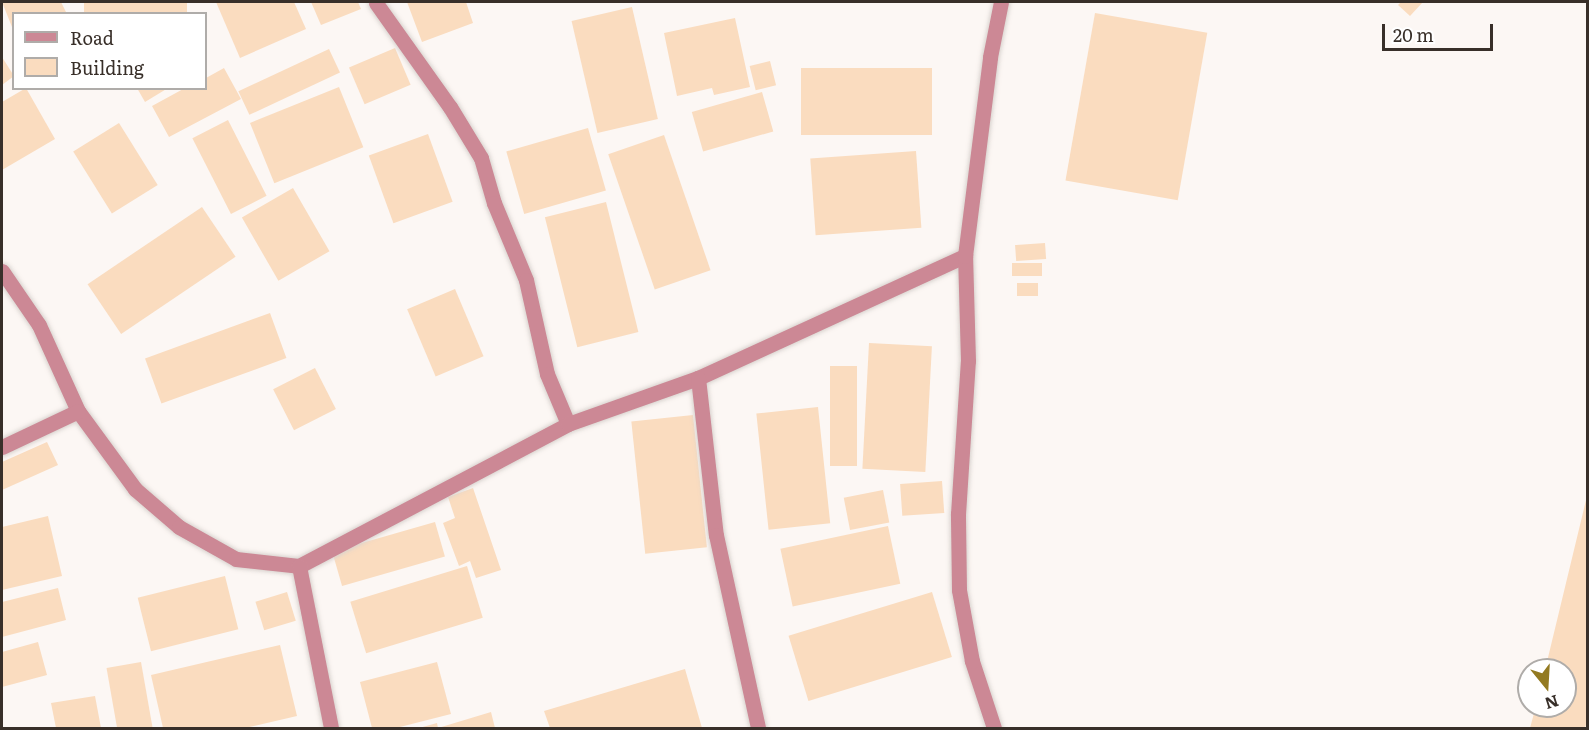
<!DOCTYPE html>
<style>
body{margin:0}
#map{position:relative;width:1589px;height:730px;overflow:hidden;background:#fcf7f4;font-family:Literata,serif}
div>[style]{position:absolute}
.building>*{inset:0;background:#fadcbf;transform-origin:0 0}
.roads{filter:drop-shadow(0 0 2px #d9d3cf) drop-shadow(0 0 2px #d9d3cf)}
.minor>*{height:15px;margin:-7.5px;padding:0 7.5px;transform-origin:7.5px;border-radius:7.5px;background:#cc8895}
span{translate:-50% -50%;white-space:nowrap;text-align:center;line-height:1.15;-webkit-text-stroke:4.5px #fff;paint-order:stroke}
.frame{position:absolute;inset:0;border:3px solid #382f29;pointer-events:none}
.legend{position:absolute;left:12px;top:12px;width:195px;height:78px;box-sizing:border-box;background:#fff;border:2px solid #afaca9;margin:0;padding:8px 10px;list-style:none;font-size:18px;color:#382f29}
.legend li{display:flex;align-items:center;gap:12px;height:30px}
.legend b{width:30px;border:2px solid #afaca9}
.north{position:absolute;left:1517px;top:658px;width:60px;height:60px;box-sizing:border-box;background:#fff;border:2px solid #afaca9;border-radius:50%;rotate:162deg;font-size:16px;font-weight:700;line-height:24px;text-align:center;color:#382f29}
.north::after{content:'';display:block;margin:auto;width:21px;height:27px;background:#937a21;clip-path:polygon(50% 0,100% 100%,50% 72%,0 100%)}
.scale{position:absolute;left:1382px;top:24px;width:111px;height:27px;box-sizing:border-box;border:3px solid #382f29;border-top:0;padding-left:8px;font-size:18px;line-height:21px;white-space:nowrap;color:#382f29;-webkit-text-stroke:4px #fff;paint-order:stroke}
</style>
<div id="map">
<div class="building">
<i style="clip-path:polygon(2px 2px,61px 2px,67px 14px,14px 14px,14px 32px)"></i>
<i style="left:84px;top:2px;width:103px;height:14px"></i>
<i style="clip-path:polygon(216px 2px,294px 2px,306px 29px,240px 58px)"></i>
<i style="clip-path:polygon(311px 2px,358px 2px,361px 9px,321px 25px)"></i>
<i style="clip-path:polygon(407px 2px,466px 2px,473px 23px,422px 42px)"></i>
<i style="clip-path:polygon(1401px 2px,1423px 2px,1410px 16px,1398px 5px)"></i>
<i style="left:632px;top:7px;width:115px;height:62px;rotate:77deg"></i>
<i style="left:1095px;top:13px;width:114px;height:170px;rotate:10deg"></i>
<i style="clip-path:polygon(735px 18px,750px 87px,714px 95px,712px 88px,677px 96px,664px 33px)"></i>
<i style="left:395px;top:48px;width:40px;height:50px;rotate:67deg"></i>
<i style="left:329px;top:49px;width:26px;height:100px;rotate:65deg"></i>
<i style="clip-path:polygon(2px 57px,14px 76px,2px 85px)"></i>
<i style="left:770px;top:61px;width:25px;height:21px;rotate:76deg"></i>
<i style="clip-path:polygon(224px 68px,241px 99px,169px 137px,152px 106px,185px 88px,206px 88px,206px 78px)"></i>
<i style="left:801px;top:68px;width:131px;height:67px"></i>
<i style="left:339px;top:87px;width:65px;height:96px;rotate:68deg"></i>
<i style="clip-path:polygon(26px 88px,55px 139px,2px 170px,2px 102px)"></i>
<i style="clip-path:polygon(137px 88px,168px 88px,145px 102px)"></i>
<i style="left:762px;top:92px;width:41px;height:73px;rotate:74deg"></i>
<i style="left:228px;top:120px;width:85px;height:40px;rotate:63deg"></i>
<i style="left:119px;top:123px;width:73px;height:54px;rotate:58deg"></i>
<i style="left:588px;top:128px;width:65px;height:85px;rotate:74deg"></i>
<i style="left:428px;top:134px;width:72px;height:63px;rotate:70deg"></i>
<i style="left:664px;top:135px;width:143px;height:59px;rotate:71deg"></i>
<i style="left:916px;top:151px;width:77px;height:106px;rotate:86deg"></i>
<i style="left:293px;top:188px;width:73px;height:59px;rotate:60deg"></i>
<i style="left:606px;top:202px;width:134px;height:63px;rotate:76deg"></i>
<i style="left:202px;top:207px;width:60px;height:138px;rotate:56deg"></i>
<i style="left:1045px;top:243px;width:16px;height:30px;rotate:86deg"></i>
<i style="left:1042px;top:263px;width:13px;height:30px;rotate:90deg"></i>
<i style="left:1017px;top:283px;width:21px;height:13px"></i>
<i style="left:455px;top:289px;width:73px;height:52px;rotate:67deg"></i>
<i style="left:270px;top:313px;width:48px;height:133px;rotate:70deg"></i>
<i style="left:869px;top:343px;width:63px;height:126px;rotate:3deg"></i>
<i style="left:830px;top:366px;width:27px;height:100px"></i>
<i style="left:315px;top:368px;width:46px;height:47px;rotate:63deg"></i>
<i style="left:818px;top:407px;width:117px;height:62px;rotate:84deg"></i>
<i style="left:693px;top:415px;width:133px;height:62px;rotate:84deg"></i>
<i style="clip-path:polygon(47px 442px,58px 465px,2px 490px,2px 462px)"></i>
<i style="left:942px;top:481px;width:32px;height:42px;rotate:86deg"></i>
<i style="clip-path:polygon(473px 488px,501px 570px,476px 578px,470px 561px,459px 566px,443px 523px,455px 518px,448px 497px)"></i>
<i style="left:883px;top:490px;width:33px;height:40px;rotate:79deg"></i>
<i style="clip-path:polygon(1587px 496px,1588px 718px,1585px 728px,1530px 728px,1536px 706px,1565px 706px,1565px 670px,1545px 670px)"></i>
<i style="clip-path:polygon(48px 516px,62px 576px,2px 590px,2px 527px)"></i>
<i style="left:435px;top:522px;width:36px;height:107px;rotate:74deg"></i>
<i style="left:888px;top:526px;width:59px;height:110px;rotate:78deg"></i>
<i style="left:467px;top:566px;width:54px;height:122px;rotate:73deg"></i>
<i style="left:225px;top:576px;width:55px;height:90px;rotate:76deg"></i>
<i style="clip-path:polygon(58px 588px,66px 620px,2px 637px,2px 602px)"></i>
<i style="left:287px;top:592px;width:30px;height:33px;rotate:73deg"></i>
<i style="left:932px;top:592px;width:68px;height:150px;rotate:73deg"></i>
<i style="clip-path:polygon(38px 642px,47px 675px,2px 687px,2px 652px)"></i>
<i style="clip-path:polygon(280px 645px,297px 716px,245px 728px,163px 728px,151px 675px)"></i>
<i style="left:141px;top:662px;width:67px;height:35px;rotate:80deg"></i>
<i style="clip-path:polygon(437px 662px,451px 714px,396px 728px,372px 728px,360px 682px)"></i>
<i style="clip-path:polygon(685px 669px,702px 728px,550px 728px,544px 711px)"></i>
<i style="clip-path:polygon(95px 696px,101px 728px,56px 728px,51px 703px)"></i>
<i style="clip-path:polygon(491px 712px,495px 728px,419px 728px,437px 723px,438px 728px)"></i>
</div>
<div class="roads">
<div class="minor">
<i style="left:376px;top:3px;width:128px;rotate:54.6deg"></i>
<i style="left:450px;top:107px;width:60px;rotate:58.7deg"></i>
<i style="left:481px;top:158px;width:47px;rotate:73.9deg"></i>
<i style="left:494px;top:203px;width:83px;rotate:67.4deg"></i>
<i style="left:526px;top:280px;width:96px;rotate:77.4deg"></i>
<i style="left:547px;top:374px;width:54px;rotate:67.2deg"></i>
<i style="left:2px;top:271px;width:65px;rotate:55.6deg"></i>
<i style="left:39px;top:325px;width:94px;rotate:65.6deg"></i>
<i style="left:78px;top:411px;width:97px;rotate:53.8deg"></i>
<i style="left:135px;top:489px;width:58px;rotate:40.8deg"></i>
<i style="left:179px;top:527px;width:65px;rotate:29.3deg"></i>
<i style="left:236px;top:559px;width:63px;rotate:6.3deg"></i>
<i style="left:299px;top:566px;width:304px;rotate:-27.8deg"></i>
<i style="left:568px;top:424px;width:138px;rotate:-19.5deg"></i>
<i style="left:698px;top:378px;width:294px;rotate:-24.6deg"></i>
<i style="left:698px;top:378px;width:158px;rotate:83.5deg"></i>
<i style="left:716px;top:535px;width:198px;rotate:77.7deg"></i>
<i style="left:2px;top:447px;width:84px;rotate:-25.3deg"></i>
<i style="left:299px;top:566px;width:165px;rotate:78.8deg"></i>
<i style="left:994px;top:728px;width:71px;rotate:-108.2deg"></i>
<i style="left:972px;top:661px;width:72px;rotate:-100.4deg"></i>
<i style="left:959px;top:590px;width:76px;rotate:-90.8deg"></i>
<i style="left:958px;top:514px;width:153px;rotate:-86.3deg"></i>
<i style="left:968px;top:361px;width:105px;rotate:-91.6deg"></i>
<i style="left:965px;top:256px;width:201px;rotate:-82.8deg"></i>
<i style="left:990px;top:57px;width:56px;rotate:-78.7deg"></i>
</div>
</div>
<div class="frame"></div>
<ul class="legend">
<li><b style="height:8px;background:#cc8895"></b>Road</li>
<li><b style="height:16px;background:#fadcbf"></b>Building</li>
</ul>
<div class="north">N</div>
<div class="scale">20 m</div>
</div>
